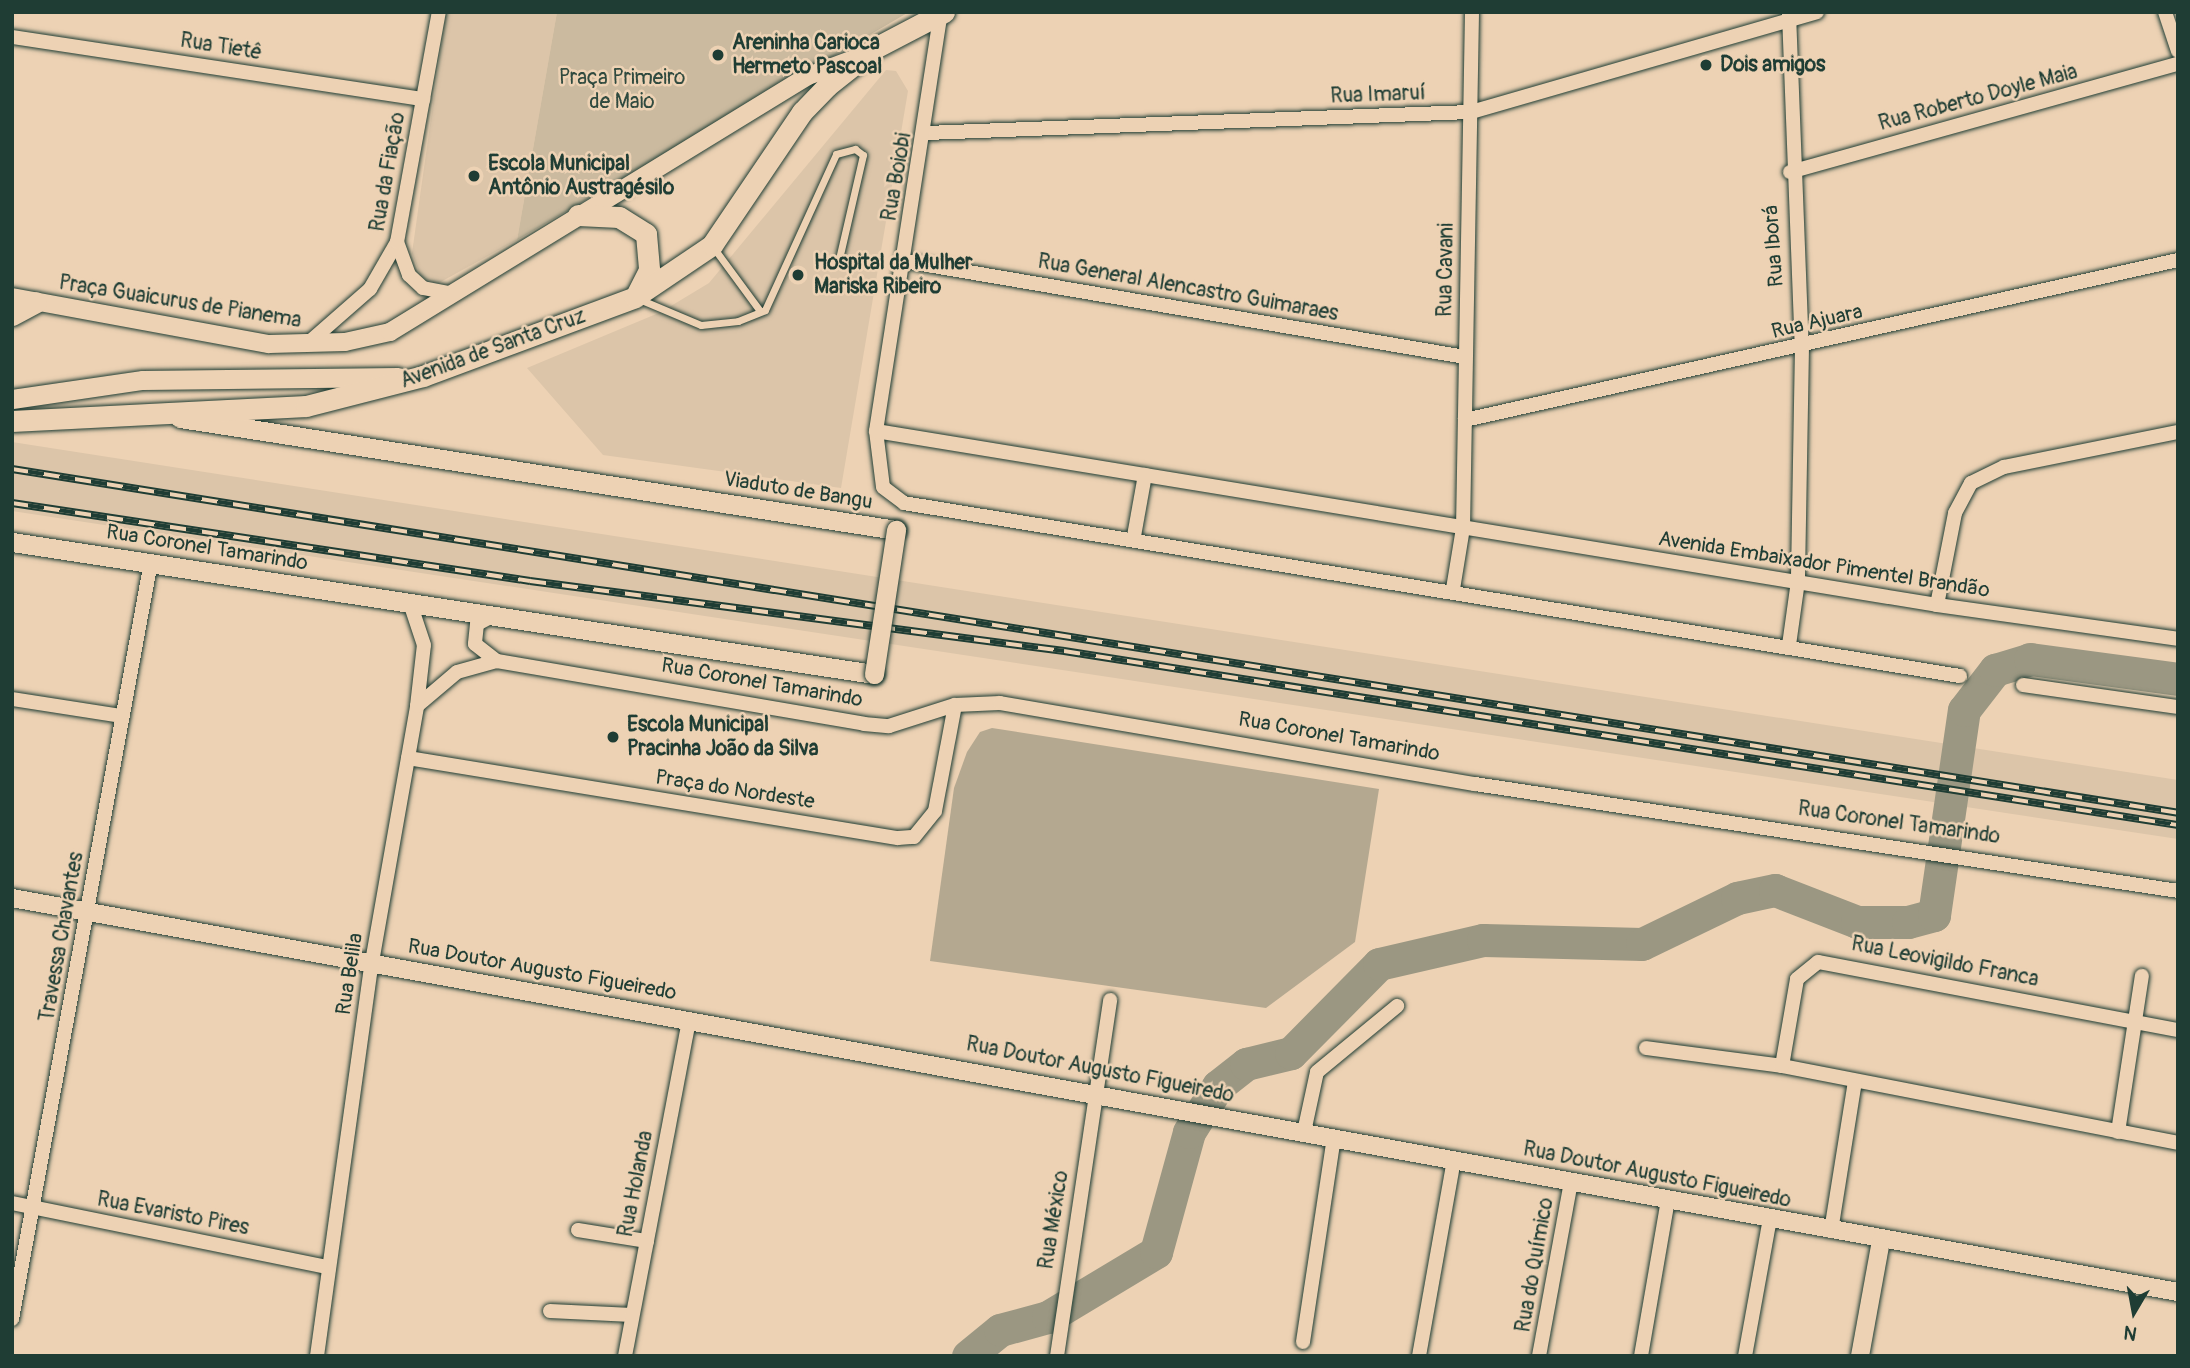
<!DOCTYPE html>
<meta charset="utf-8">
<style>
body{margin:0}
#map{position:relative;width:2190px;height:1368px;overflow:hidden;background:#edd2b4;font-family:Pangolin,sans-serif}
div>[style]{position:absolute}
.built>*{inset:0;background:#dcc5a9}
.green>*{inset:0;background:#cbba9f}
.river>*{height:33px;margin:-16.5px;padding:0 16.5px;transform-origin:16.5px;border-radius:16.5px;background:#9b9782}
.building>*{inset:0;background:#b4a890}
.roads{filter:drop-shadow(0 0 2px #1f3d34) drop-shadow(0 0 2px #1f3d34)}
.service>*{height:7px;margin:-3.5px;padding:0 3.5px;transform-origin:3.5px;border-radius:3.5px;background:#edd2b4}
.minor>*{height:14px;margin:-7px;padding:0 7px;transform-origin:7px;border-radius:7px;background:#edd2b4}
.tertiary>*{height:18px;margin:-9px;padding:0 9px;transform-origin:9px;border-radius:9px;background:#edd2b4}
.secondary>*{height:19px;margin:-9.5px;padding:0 9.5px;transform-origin:9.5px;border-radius:9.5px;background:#edd2b4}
.primary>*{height:21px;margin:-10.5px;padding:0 10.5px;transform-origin:10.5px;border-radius:10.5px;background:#edd2b4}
.rail>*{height:8px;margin-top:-4px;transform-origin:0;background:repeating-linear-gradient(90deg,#edd2b4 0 16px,#1f3d34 0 32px);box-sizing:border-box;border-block:2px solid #1f3d34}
.bridges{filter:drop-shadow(0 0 2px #1f3d34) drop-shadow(0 0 2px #1f3d34)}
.secondary-bridge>*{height:19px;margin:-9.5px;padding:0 9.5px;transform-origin:9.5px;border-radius:9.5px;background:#edd2b4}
.dots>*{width:19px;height:19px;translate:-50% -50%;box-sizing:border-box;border:4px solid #edd2b4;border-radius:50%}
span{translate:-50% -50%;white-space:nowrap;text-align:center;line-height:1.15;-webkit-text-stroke:5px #edd2b4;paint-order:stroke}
.poi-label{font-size:21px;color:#1f3d34;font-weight:700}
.left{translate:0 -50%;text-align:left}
.street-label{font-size:21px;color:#1f3d34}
.park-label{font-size:21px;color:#304a3f}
.frame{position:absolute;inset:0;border:14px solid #1f3d34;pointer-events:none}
.north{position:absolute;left:2099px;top:1277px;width:70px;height:70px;-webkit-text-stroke:5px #edd2b4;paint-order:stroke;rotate:190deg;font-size:19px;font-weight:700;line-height:28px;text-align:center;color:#1f3d34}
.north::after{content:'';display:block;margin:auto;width:24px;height:32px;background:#1f3d34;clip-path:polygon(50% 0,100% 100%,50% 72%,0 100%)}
</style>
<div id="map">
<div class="built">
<i style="clip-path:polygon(446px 12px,557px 12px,517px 240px,437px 284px,421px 277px,412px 253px)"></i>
<i style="clip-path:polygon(886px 70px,896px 71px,908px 91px,841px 488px,603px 455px,527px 368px,661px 312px,709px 283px)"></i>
<i style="clip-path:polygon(12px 442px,2178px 780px,2178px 839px,12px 511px)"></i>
</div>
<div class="green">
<i style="clip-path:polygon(557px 12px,909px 12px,517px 240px)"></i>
</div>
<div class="river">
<i style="left:968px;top:1356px;width:41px;rotate:-39.1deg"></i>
<i style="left:1000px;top:1330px;width:50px;rotate:-15.2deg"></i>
<i style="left:1048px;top:1317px;width:126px;rotate:-31deg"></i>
<i style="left:1156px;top:1252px;width:124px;rotate:-74.6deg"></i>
<i style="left:1189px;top:1132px;width:54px;rotate:-57.8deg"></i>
<i style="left:1218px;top:1086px;width:36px;rotate:-38deg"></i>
<i style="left:1246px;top:1064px;width:46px;rotate:-13.7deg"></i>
<i style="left:1291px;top:1053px;width:125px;rotate:-45.3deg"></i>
<i style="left:1379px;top:964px;width:107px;rotate:-13deg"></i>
<i style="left:1483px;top:940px;width:159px;rotate:1.4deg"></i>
<i style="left:1642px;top:944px;width:106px;rotate:-25.8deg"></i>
<i style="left:1737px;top:898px;width:39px;rotate:-12deg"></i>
<i style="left:1775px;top:890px;width:88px;rotate:21.3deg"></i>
<i style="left:1857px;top:922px;width:51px"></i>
<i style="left:1908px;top:922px;width:27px;rotate:-15deg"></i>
<i style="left:1934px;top:915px;width:207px;rotate:-81.7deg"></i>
<i style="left:1964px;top:710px;width:51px;rotate:-52.2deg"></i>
<i style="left:1995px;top:670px;width:37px;rotate:-17deg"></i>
<i style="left:2030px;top:659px;width:149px;rotate:7.7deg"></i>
</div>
<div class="building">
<i style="clip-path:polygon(992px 728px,1379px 789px,1355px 942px,1266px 1008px,930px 961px,954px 788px,967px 752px,980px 732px)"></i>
</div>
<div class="roads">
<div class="service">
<i style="left:713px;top:247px;width:79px;rotate:53.7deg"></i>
<i style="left:639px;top:299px;width:67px;rotate:22.8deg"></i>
<i style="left:701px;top:325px;width:37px;rotate:-6deg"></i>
<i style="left:738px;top:321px;width:29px;rotate:-22deg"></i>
<i style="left:765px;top:310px;width:171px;rotate:-65.5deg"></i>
<i style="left:836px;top:154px;width:20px;rotate:-15deg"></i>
<i style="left:855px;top:149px;width:10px;rotate:37deg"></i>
<i style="left:863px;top:155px;width:103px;rotate:103deg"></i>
</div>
<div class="minor">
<i style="left:2165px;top:12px;width:41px;rotate:71.6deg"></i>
<i style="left:1789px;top:14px;width:333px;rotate:87.8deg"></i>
<i style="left:1802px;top:347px;width:234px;rotate:91deg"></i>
<i style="left:1798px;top:581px;width:65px;rotate:98deg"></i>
<i style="left:12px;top:37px;width:416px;rotate:8.6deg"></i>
<i style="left:926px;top:133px;width:545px;rotate:-2.21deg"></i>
<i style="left:1471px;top:112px;width:360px;rotate:-16.1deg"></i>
<i style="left:1790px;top:172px;width:403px;rotate:-15.6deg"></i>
<i style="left:397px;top:242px;width:35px;rotate:70deg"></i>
<i style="left:409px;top:275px;width:19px;rotate:43deg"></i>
<i style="left:423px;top:288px;width:32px;rotate:11deg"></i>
<i style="left:904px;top:261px;width:569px;rotate:9.71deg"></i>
<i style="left:306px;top:345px;width:85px;rotate:-41.2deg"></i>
<i style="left:370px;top:289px;width:54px;rotate:-60.1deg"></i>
<i style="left:397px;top:242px;width:234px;rotate:-79.7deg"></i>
<i style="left:1465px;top:420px;width:731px;rotate:-12.65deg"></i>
<i style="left:876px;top:431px;width:424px;rotate:-81.2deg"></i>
<i style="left:1134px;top:536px;width:62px;rotate:-79.8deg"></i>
<i style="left:1453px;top:589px;width:62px;rotate:-80.7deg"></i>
<i style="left:1463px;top:528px;width:516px;rotate:-89deg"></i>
<i style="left:1937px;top:605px;width:94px;rotate:-78.9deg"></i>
<i style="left:1955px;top:513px;width:34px;rotate:-62deg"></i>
<i style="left:1971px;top:483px;width:37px;rotate:-26deg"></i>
<i style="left:2004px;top:467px;width:177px;rotate:-11.4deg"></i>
<i style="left:492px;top:616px;width:17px;rotate:152deg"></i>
<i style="left:477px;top:624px;width:20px;rotate:96deg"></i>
<i style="left:475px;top:644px;width:28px;rotate:38deg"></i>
<i style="left:1960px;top:676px;width:1070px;rotate:-170.7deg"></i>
<i style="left:904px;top:503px;width:26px;rotate:-143deg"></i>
<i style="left:883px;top:487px;width:56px;rotate:-97.1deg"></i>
<i style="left:876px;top:431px;width:1075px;rotate:9.31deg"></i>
<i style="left:1937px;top:605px;width:243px;rotate:8deg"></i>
<i style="left:2023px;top:685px;width:157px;rotate:8.1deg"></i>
<i style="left:12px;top:699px;width:111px;rotate:8.8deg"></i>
<i style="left:417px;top:706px;width:52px;rotate:-40.4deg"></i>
<i style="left:457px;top:672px;width:41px;rotate:-15.4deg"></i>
<i style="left:497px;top:661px;width:372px;rotate:9.7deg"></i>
<i style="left:864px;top:724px;width:25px;rotate:5deg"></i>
<i style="left:889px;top:726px;width:69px;rotate:-17.7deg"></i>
<i style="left:955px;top:705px;width:45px;rotate:-2.5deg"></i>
<i style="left:1000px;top:703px;width:482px;rotate:9.7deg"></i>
<i style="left:1475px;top:784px;width:711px;rotate:8.65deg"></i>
<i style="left:408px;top:758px;width:496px;rotate:9.3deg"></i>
<i style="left:898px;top:838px;width:16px;rotate:-4deg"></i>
<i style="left:914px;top:837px;width:33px;rotate:-51deg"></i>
<i style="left:935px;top:811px;width:108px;rotate:-79.3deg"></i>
<i style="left:1646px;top:1048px;width:137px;rotate:7.5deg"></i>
<i style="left:1782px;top:1066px;width:403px;rotate:11deg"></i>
<i style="left:1782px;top:1066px;width:88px;rotate:-80.2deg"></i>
<i style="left:1797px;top:979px;width:27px;rotate:-39deg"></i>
<i style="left:1818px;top:962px;width:366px;rotate:10.7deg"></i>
<i style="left:1304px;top:1132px;width:61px;rotate:-77.8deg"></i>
<i style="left:1317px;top:1072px;width:104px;rotate:-39.5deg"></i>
<i style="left:2118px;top:1132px;width:158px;rotate:-81.3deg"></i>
<i style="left:12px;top:1203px;width:320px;rotate:11.5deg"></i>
<i style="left:578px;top:1230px;width:70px;rotate:9.1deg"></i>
<i style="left:1831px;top:1231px;width:152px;rotate:-80.9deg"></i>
<i style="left:550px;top:1311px;width:82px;rotate:2.8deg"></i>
<i style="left:12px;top:1319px;width:770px;rotate:-79.6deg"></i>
<i style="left:1303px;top:1342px;width:206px;rotate:-81.4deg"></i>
<i style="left:317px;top:1356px;width:398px;rotate:-82.1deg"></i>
<i style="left:372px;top:962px;width:260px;rotate:-80deg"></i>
<i style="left:417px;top:706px;width:61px;rotate:-83.5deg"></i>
<i style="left:424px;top:645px;width:44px;rotate:-108.4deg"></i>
<i style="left:625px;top:1356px;width:342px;rotate:-79.2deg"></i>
<i style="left:1057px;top:1356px;width:360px;rotate:-81.5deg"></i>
<i style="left:1419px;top:1356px;width:199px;rotate:-79.9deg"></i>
<i style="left:1539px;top:1356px;width:177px;rotate:-79.6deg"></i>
<i style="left:1641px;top:1356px;width:158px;rotate:-80.2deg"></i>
<i style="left:1745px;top:1356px;width:139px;rotate:-79.7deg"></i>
</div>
<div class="tertiary">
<i style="left:12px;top:297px;width:261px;rotate:10.4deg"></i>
<i style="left:269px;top:344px;width:76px;rotate:-1.5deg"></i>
<i style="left:345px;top:342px;width:46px;rotate:-12.5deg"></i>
<i style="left:390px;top:332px;width:490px;rotate:-31.5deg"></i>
<i style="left:808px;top:76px;width:54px;rotate:-20.4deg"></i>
<i style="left:12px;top:898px;width:2202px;rotate:10.31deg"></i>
<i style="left:1860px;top:1356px;width:118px;rotate:-79.7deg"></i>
</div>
<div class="secondary">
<i style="left:12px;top:399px;width:132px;rotate:-8.3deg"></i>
<i style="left:143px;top:380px;width:255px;rotate:-0.7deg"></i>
<i style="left:180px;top:418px;width:725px;rotate:8.89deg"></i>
<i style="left:12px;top:542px;width:872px;rotate:8.71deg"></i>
</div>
<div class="primary">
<i style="left:578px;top:215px;width:41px;rotate:2.8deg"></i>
<i style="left:619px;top:217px;width:32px;rotate:32deg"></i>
<i style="left:646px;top:234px;width:36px;rotate:85deg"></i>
<i style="left:649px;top:270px;width:28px;rotate:117deg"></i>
<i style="left:12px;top:315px;width:27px;rotate:-28deg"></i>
<i style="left:12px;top:421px;width:294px;rotate:-2.9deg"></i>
<i style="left:306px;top:406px;width:121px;rotate:-14.4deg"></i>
<i style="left:423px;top:376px;width:226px;rotate:-20.4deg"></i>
<i style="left:635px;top:297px;width:93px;rotate:-34deg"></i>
<i style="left:712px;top:245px;width:161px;rotate:-55.9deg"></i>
<i style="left:802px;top:112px;width:36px;rotate:-46deg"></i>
<i style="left:827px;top:86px;width:61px;rotate:-38.4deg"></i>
<i style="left:875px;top:48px;width:78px;rotate:-27.6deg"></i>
</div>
</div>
<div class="rail">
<i style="left:12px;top:469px;width:2193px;rotate:9.02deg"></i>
<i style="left:12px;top:503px;width:524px;rotate:8.56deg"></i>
<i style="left:530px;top:581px;width:539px;rotate:7.47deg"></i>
<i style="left:1064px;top:651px;width:1128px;rotate:8.88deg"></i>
</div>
<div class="bridges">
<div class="secondary-bridge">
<i style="left:874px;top:674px;width:146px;rotate:-81.3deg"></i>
</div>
</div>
<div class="dots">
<i style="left:718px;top:55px;background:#1f3d34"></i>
<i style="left:1706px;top:65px;background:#1f3d34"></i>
<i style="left:474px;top:176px;background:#1f3d34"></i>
<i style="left:798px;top:275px;background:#1f3d34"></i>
<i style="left:613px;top:737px;background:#1f3d34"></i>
</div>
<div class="poi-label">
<span class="left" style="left:732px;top:55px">Areninha Carioca<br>Hermeto Pascoal</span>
<span class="left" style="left:1720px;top:65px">Dois amigos</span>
<span class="left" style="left:488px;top:176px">Escola Municipal<br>Antônio Austragésilo</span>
<span class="left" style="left:814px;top:275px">Hospital da Mulher<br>Mariska Ribeiro</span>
<span class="left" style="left:627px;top:737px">Escola Municipal<br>Pracinha João da Silva</span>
</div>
<div class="street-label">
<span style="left:221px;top:47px;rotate:9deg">Rua Tietê</span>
<span style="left:1378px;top:95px;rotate:-2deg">Rua Imaruí</span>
<span style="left:1978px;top:98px;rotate:-15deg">Rua Roberto Doyle Maia</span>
<span style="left:388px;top:172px;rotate:-80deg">Rua da Fiação</span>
<span style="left:897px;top:177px;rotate:-80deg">Rua Boiobi</span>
<span style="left:1774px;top:246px;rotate:-94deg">Rua Iborá</span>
<span style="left:1446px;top:270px;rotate:-89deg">Rua Cavani</span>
<span style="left:1188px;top:288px;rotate:10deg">Rua General Alencastro Guimaraes</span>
<span style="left:180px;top:302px;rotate:9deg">Praça Guaicurus de Pianema</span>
<span style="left:1817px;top:322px;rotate:-13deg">Rua Ajuara</span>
<span style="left:493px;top:349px;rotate:-20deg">Avenida de Santa Cruz</span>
<span style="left:798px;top:491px;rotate:9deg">Viaduto de Bangu</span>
<span style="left:207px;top:548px;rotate:9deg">Rua Coronel Tamarindo</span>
<span style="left:1824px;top:565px;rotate:9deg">Avenida Embaixador Pimentel Brandão</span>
<span style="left:762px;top:683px;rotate:10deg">Rua Coronel Tamarindo</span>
<span style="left:1339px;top:737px;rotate:10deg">Rua Coronel Tamarindo</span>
<span style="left:735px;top:790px;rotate:9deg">Praça do Nordeste</span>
<span style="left:1899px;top:823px;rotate:8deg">Rua Coronel Tamarindo</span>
<span style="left:62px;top:937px;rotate:-80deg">Travessa Chavantes</span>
<span style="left:1945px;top:962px;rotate:11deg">Rua Leovigildo Franca</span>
<span style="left:542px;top:970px;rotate:10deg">Rua Doutor Augusto Figueiredo</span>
<span style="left:350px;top:974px;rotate:-81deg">Rua Belila</span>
<span style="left:1100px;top:1070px;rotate:11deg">Rua Doutor Augusto Figueiredo</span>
<span style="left:1657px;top:1175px;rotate:11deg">Rua Doutor Augusto Figueiredo</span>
<span style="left:636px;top:1184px;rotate:-79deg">Rua Holanda</span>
<span style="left:173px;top:1214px;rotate:11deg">Rua Evaristo Pires</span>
<span style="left:1054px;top:1220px;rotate:-81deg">Rua México</span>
<span style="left:1535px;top:1265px;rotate:-80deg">Rua do Químico</span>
</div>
<div class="park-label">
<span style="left:622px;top:90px">Praça Primeiro<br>de Maio</span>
</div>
<div class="frame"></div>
<div class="north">N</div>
</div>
